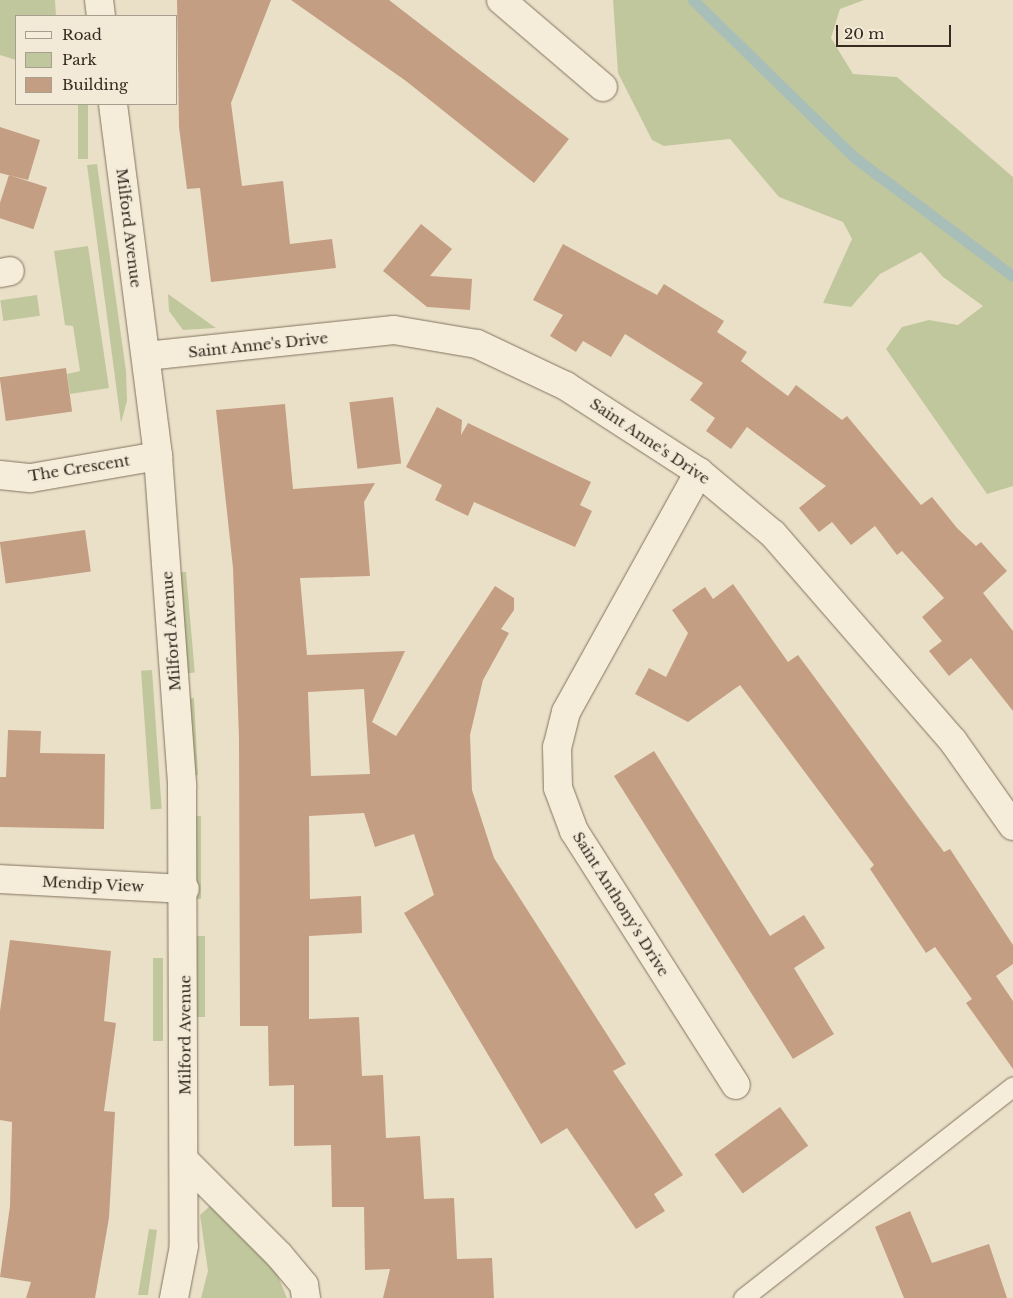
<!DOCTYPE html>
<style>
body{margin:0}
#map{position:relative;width:1013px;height:1298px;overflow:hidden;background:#eae0c8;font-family:"Libre Baskerville",serif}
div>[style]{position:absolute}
.green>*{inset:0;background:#c1c79d;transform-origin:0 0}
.stream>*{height:11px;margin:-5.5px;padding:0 5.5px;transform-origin:5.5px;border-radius:5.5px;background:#a8beb8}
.building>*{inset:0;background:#c49e82;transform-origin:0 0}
.roads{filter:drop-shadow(0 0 1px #84735f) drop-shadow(0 0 1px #84735f)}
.service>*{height:19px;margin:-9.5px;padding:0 9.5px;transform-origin:9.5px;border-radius:9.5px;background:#f5edda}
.minor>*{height:28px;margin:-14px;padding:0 14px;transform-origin:14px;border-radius:14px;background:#f5edda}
span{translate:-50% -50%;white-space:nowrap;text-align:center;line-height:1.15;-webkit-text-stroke:4px #f2ead7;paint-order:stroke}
.street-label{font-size:15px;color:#362b21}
.legend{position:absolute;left:15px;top:15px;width:162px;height:90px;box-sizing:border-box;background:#f2ead7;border:1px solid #a79e8e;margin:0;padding:6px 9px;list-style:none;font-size:15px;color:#362b21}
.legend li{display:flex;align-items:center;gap:10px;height:25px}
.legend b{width:25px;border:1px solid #a79e8e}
.scale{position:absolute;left:836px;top:25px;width:115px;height:22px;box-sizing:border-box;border:2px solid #362b21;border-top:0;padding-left:6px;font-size:15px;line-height:18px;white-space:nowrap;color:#362b21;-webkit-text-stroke:4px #f2ead7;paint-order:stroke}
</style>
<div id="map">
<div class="green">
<i style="clip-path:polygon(0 0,55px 0,56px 16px,16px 16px,16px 60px,0 55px)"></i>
<i style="clip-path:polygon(613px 0,864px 0,840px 9px,831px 38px,853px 74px,897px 77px,1013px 177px,1013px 486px,987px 494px,886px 349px,902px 327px,929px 320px,958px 325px,983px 306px,943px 277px,921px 252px,880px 274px,851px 307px,823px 303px,852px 239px,843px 222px,779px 197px,730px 139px,664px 146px,652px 140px,618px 73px)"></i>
<i style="left:78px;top:104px;width:10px;height:55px"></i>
<i style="clip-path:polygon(97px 164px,126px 371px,127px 401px,121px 423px,87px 165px)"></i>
<i style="clip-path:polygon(88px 246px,109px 388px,70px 394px,67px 374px,80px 371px,73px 326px,65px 325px,54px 251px)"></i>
<i style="clip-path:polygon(168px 294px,216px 328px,183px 330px,169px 311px)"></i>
<i style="left:37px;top:295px;width:21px;height:37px;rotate:82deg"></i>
<i style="left:186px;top:572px;width:101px;height:7px;rotate:85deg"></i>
<i style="left:152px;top:670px;width:139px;height:11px;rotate:86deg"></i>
<i style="left:194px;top:698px;width:77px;height:11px;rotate:87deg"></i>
<i style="left:191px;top:816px;width:10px;height:83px"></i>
<i style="left:194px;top:936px;width:11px;height:81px"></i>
<i style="left:153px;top:958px;width:10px;height:83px"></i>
<i style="clip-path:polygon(211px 1205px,276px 1271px,287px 1298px,201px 1298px,208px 1271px,200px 1215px)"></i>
<i style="clip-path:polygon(149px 1229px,157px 1230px,148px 1295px,138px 1295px)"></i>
</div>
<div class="stream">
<i style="left:693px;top:0;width:226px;rotate:44.3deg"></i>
<i style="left:855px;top:158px;width:197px;rotate:36.8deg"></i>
</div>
<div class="building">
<i style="clip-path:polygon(177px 0,271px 0,231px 103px,242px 186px,283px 181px,290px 244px,332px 239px,336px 268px,211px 282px,200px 188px,187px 189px,179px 127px)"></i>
<i style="clip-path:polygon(291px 0,389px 0,569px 139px,534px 183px,406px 81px)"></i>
<i style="clip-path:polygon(0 127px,40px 140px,28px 180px,0 173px)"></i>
<i style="left:9px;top:175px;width:40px;height:44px;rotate:18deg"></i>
<i style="clip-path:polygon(421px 224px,452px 249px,430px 276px,472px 279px,470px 310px,427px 307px,383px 271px)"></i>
<i style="clip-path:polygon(563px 244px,657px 295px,664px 284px,724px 321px,717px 332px,747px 352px,741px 361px,788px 396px,796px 385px,842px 420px,847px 416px,921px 505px,932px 497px,957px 528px,976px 546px,981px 542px,1007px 571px,983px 593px,1013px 631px,1013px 711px,971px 658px,949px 676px,929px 651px,942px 641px,922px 617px,944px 598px,902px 551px,897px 555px,875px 526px,851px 545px,832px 522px,819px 532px,799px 508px,826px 486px,747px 427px,731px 449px,706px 431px,715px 418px,690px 400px,703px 383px,625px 334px,611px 357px,583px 341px,576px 352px,550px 336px,563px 315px,533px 300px)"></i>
<i style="left:66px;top:368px;width:44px;height:67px;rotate:82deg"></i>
<i style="left:393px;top:397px;width:67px;height:44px;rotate:83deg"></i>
<i style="clip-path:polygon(evenodd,285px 404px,293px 489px,375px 483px,364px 502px,370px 576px,300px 578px,307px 655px,405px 651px,372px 722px,396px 736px,495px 586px,514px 598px,514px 610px,501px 629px,509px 633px,483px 680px,470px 735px,472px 790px,494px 858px,626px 1064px,613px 1071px,683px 1175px,654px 1194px,665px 1211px,636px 1229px,567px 1128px,541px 1144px,404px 913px,434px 895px,414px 834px,375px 847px,364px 813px,309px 816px,310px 899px,361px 896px,362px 933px,309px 936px,309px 1019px,359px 1017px,362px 1076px,383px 1075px,386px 1138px,420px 1136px,424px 1199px,454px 1198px,457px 1259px,492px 1258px,494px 1298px,383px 1298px,390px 1269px,365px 1270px,364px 1207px,332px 1207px,331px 1145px,294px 1146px,294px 1085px,269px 1086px,268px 1026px,240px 1026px,239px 738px,233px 568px,216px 410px,285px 404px,364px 689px,370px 774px,311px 776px,308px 692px,364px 689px)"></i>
<i style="clip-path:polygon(437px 407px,462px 420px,461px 435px,468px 423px,591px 482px,580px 505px,592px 511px,575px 547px,474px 502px,468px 516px,435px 500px,442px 485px,406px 467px)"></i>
<i style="left:85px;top:530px;width:42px;height:86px;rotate:82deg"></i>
<i style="clip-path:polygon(733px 584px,788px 662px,798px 655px,944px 852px,950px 849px,1013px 945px,1013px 964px,996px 976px,1013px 1001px,1013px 1069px,966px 1003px,972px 999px,935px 947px,926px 953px,870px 869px,874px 865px,740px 685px,688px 722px,635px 694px,649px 668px,666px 677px,688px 633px,672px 610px,705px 587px,713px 599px)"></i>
<i style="clip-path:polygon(8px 730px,41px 731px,40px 753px,105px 754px,104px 829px,0 827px,0 777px,6px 777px)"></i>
<i style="clip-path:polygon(654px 751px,770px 936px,804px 915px,825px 948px,794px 968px,834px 1034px,793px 1059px,614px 776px)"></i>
<i style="clip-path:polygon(10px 940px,111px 951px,104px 1021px,116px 1023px,104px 1111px,115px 1112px,109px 1218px,95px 1298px,26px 1298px,31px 1282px,0 1277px,10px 1206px,12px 1122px,0 1120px,0 1011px)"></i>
<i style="left:780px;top:1107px;width:48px;height:81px;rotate:54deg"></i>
<i style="clip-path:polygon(910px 1211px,932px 1263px,989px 1244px,1007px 1298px,904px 1298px,875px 1227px)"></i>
</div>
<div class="roads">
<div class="service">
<i style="left:743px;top:1298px;width:343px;rotate:-38.1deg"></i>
</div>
<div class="minor">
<i style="left:99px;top:0;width:16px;rotate:83deg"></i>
<i style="left:501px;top:0;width:134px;rotate:40.5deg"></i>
<i style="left:113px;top:104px;width:355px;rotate:82.7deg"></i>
<i style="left:158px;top:456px;width:331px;rotate:85.8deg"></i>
<i style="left:182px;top:786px;width:460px;rotate:89.8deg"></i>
<i style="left:184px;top:1246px;width:53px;rotate:100.9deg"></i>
<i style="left:0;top:273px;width:10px;rotate:-11deg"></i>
<i style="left:146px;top:356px;width:249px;rotate:-6deg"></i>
<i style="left:394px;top:330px;width:84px;rotate:9.6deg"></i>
<i style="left:477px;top:344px;width:98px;rotate:25.3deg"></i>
<i style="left:566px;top:386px;width:158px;rotate:32.9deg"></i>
<i style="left:699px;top:472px;width:97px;rotate:40deg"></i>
<i style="left:773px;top:534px;width:274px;rotate:49deg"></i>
<i style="left:953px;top:741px;width:104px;rotate:54.8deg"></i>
<i style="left:699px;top:472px;width:274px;rotate:119deg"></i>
<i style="left:566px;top:712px;width:36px;rotate:104deg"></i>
<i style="left:557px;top:747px;width:41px;rotate:88.6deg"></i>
<i style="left:558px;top:788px;width:46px;rotate:69.6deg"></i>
<i style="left:574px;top:831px;width:301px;rotate:57.5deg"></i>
<i style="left:0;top:475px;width:31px;rotate:6deg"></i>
<i style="left:31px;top:478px;width:129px;rotate:-9.8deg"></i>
<i style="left:0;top:879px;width:185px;rotate:3.1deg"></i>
<i style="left:184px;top:1160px;width:134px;rotate:45deg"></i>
<i style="left:279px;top:1255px;width:39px;rotate:50deg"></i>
<i style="left:304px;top:1285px;width:13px;rotate:81deg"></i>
</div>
</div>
<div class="street-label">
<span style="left:129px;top:228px;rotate:83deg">Milford Avenue</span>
<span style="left:258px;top:345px;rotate:-6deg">Saint Anne's Drive</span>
<span style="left:650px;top:441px;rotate:34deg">Saint Anne's Drive</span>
<span style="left:79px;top:468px;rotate:-9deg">The Crescent</span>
<span style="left:171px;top:631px;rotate:-94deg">Milford Avenue</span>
<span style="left:93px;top:884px;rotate:3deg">Mendip View</span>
<span style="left:621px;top:904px;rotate:58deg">Saint Anthony's Drive</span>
<span style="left:185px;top:1035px;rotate:-90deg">Milford Avenue</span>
</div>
<ul class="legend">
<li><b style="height:6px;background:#f5edda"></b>Road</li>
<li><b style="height:14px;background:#c1c79d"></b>Park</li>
<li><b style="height:14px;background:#c49e82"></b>Building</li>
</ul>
<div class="scale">20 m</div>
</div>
